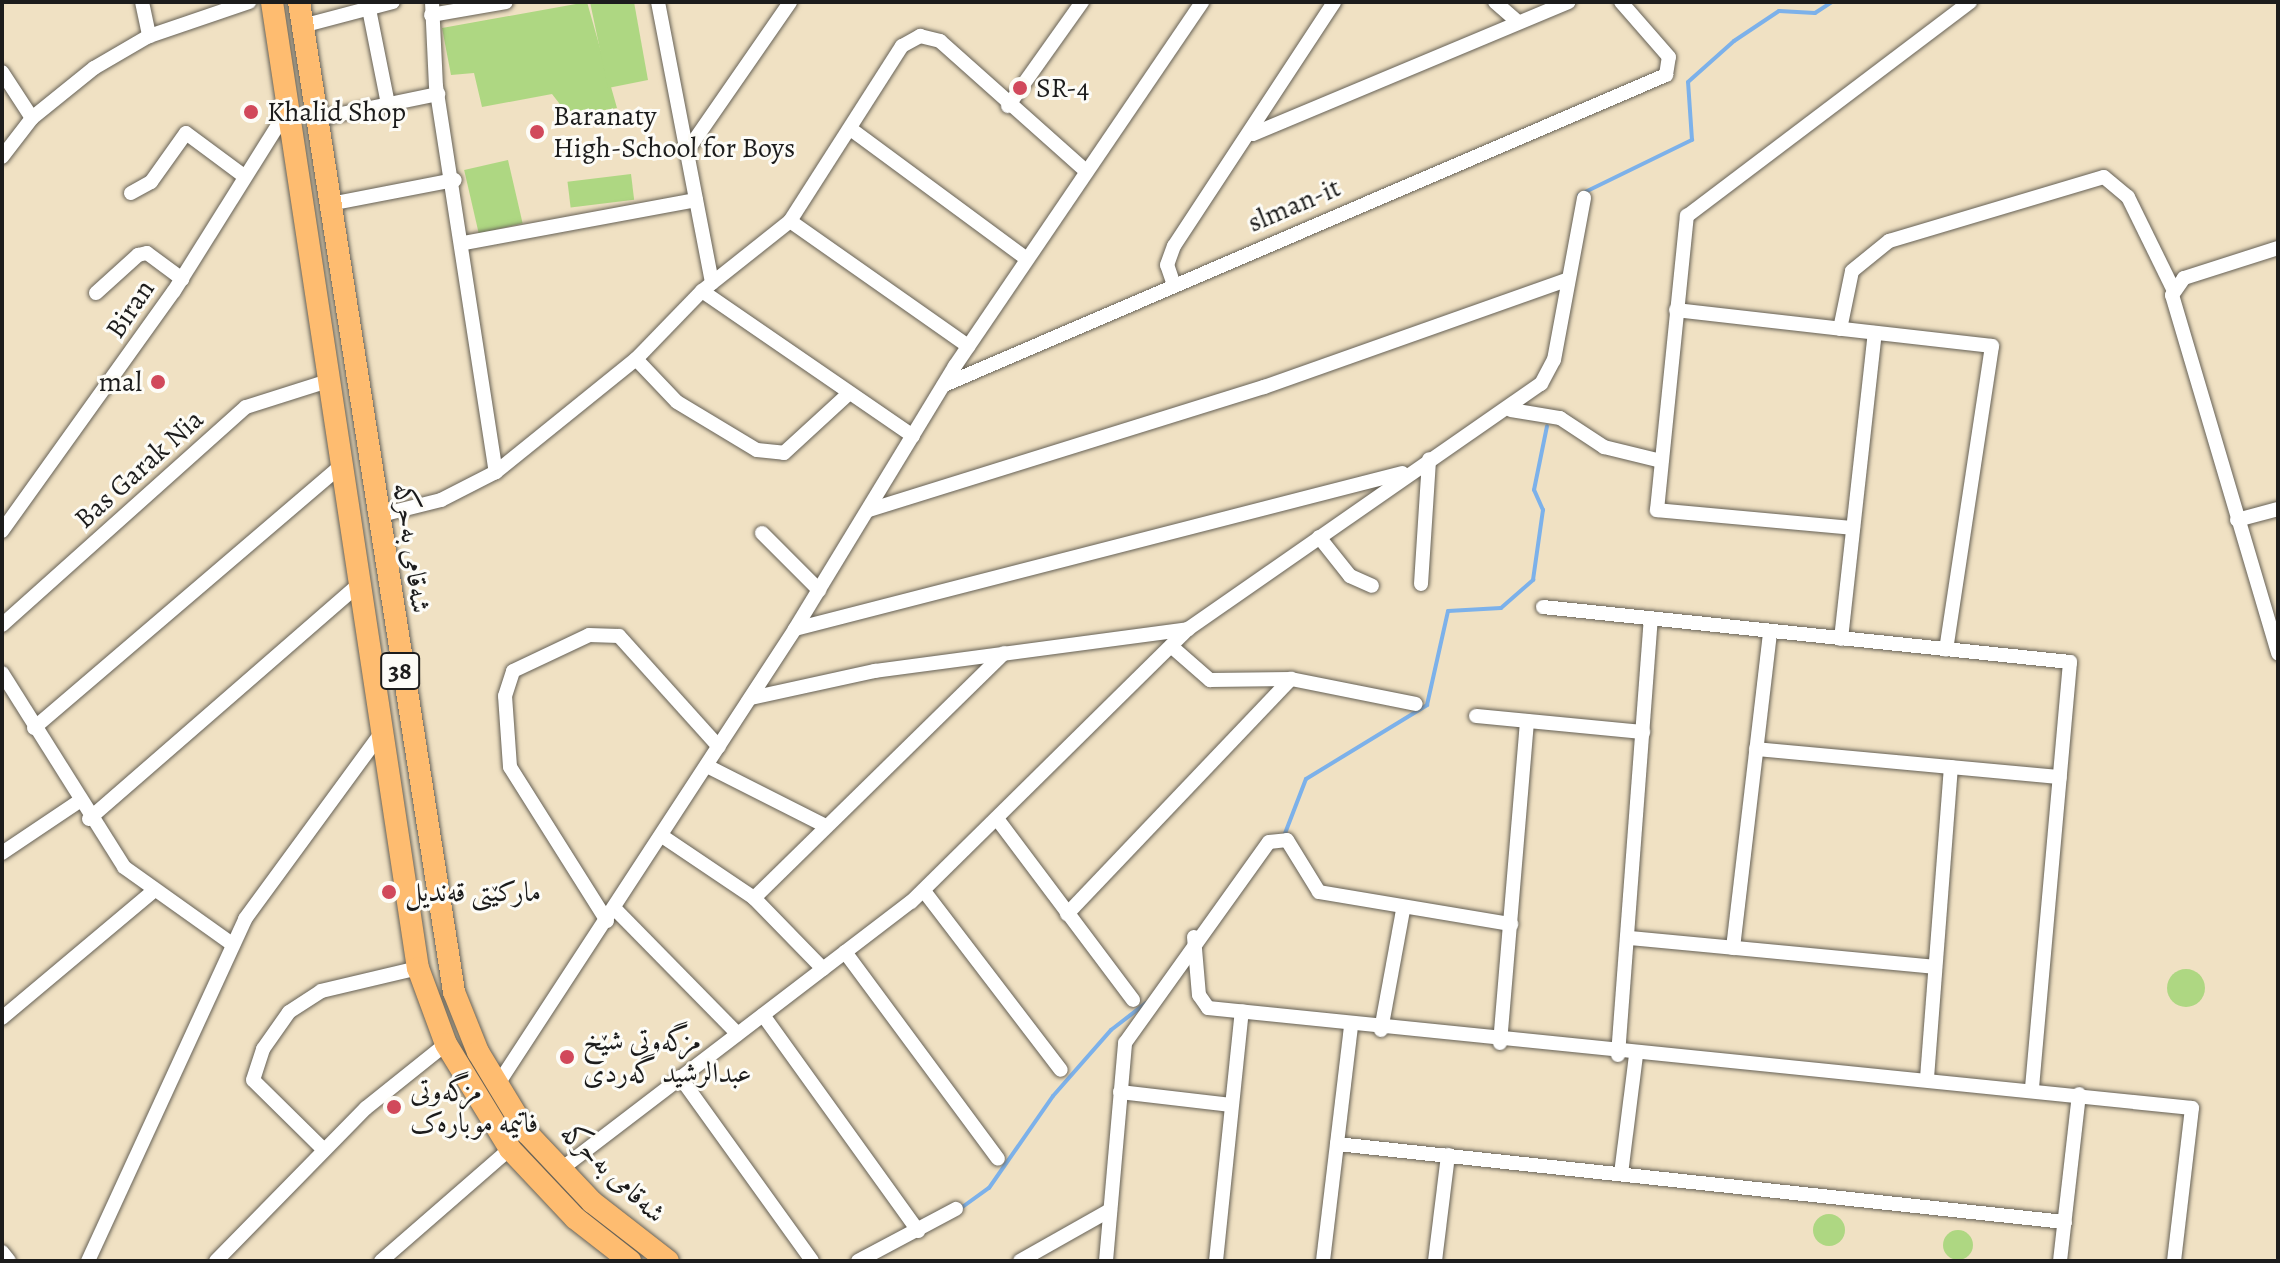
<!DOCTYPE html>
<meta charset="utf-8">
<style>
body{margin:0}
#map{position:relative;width:2280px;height:1263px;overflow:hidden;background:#f0e1c3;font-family:Alegreya,Amiri,serif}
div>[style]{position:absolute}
.green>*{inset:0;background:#aed782;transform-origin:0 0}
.round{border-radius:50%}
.stream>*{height:4px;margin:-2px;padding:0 2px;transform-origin:2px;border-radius:2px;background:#7cb1ea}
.roads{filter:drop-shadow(0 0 2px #666156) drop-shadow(0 0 2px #666156)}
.minor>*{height:14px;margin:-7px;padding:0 7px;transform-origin:7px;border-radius:7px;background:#fff}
.primary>*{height:22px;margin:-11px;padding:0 11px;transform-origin:11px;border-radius:11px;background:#febc70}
.dots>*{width:22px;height:22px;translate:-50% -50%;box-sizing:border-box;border:4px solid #fdfcf7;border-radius:50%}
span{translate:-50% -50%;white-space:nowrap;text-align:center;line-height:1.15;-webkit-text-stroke:6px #fdfcf7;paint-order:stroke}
.shield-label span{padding:2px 6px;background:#fdfcf7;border:2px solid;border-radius:6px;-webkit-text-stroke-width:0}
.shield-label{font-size:26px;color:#1c1c1c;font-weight:700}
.poi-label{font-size:28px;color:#1c1c1c}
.left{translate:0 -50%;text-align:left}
.right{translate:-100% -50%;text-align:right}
.street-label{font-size:28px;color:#1c1c1c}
.frame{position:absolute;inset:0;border:4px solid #1c1c1c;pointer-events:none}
</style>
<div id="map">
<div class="green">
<i style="clip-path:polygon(587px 2px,617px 108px,569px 116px,552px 94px,482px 107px,474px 73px,451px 75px,442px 28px)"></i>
<i style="clip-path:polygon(590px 2px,634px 2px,648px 80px,608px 88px)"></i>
<i style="left:508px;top:160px;width:65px;height:45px;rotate:77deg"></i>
<i style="left:631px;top:174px;width:26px;height:64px;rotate:83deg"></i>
<i class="round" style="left:2167px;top:969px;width:38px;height:38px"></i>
<i class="round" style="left:1813px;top:1214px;width:32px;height:32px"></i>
<i class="round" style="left:1943px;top:1230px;width:30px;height:30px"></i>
</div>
<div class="stream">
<i style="left:1579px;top:195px;width:126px;rotate:-26deg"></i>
<i style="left:1692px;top:140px;width:58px;rotate:-93.9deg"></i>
<i style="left:1688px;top:82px;width:62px;rotate:-41.7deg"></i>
<i style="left:1734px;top:41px;width:54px;rotate:-33.7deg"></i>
<i style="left:1779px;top:11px;width:36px;rotate:3deg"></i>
<i style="left:1815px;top:13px;width:20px;rotate:-33deg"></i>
<i style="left:1284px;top:836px;width:61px;rotate:-68.9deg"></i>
<i style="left:1306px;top:779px;width:142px;rotate:-31.4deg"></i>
<i style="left:1427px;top:705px;width:96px;rotate:-77.4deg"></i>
<i style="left:1448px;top:611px;width:53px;rotate:-3.2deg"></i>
<i style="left:1501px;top:608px;width:43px;rotate:-41.2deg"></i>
<i style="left:1533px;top:580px;width:71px;rotate:-81.9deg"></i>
<i style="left:1543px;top:510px;width:22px;rotate:-114deg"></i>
<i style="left:1534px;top:490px;width:65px;rotate:-78.5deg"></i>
<i style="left:961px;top:1208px;width:34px;rotate:-36deg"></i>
<i style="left:989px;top:1188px;width:112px;rotate:-55.2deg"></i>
<i style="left:1053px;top:1096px;width:88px;rotate:-48.7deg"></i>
<i style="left:1111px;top:1030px;width:44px;rotate:-37.6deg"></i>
</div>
<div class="roads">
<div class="minor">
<i style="left:142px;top:2px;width:35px;rotate:78deg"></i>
<i style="left:432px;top:2px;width:84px;rotate:87.3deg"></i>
<i style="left:436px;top:86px;width:391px;rotate:81.2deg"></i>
<i style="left:658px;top:2px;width:286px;rotate:79.1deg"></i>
<i style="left:1495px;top:2px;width:30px;rotate:41deg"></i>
<i style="left:369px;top:9px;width:97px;rotate:78.7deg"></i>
<i style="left:431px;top:15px;width:76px;rotate:-9.8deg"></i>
<i style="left:302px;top:26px;width:94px;rotate:-14.8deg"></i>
<i style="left:2px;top:72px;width:55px;rotate:56.9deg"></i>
<i style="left:1008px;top:106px;width:128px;rotate:-54.6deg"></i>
<i style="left:317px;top:119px;width:124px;rotate:-11.7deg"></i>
<i style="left:852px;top:130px;width:217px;rotate:36.4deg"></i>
<i style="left:1253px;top:134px;width:342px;rotate:-22.7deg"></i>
<i style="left:687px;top:151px;width:181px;rotate:-55.3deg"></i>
<i style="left:2px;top:157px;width:49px;rotate:-52.4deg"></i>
<i style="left:32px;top:118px;width:80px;rotate:-38.9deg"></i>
<i style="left:94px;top:68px;width:64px;rotate:-30.2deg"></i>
<i style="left:149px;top:36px;width:106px;rotate:-18.8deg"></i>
<i style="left:131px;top:193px;width:23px;rotate:-29deg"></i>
<i style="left:151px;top:182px;width:60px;rotate:-54.5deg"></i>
<i style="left:186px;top:133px;width:72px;rotate:36.6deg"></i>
<i style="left:330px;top:204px;width:127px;rotate:-10.9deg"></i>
<i style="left:790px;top:221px;width:218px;rotate:35.1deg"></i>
<i style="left:464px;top:243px;width:236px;rotate:-10.5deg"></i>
<i style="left:2278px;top:248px;width:99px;rotate:162.3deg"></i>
<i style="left:2184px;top:278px;width:21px;rotate:125deg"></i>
<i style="left:2172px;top:295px;width:374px;rotate:73.5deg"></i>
<i style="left:1174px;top:285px;width:21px;rotate:-109deg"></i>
<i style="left:1167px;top:265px;width:20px;rotate:-70deg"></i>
<i style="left:1174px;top:246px;width:292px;rotate:-56.7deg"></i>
<i style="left:702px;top:291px;width:256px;rotate:34.5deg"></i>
<i style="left:96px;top:293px;width:57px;rotate:-42.1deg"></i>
<i style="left:138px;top:255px;width:9px;rotate:-13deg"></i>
<i style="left:147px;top:253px;width:44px;rotate:36.6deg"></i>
<i style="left:1676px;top:310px;width:318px;rotate:6.5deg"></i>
<i style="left:1992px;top:346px;width:307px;rotate:98.6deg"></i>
<i style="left:1840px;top:329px;width:59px;rotate:-78.3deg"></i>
<i style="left:1852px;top:271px;width:48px;rotate:-39deg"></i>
<i style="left:1889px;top:241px;width:224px;rotate:-16.6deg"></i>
<i style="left:2104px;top:177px;width:31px;rotate:40deg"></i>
<i style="left:2128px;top:197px;width:102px;rotate:63.9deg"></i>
<i style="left:636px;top:359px;width:59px;rotate:46.4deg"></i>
<i style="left:677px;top:402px;width:93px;rotate:31deg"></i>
<i style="left:757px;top:450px;width:27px;rotate:6deg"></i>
<i style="left:784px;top:453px;width:86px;rotate:-42.6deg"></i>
<i style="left:944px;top:385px;width:786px;rotate:-23.24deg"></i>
<i style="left:1666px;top:75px;width:18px;rotate:-81deg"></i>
<i style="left:1669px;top:57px;width:73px;rotate:-131.1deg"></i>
<i style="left:1511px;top:410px;width:50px;rotate:9.3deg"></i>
<i style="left:1560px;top:418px;width:53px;rotate:33.4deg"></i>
<i style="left:1604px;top:447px;width:59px;rotate:13.8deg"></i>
<i style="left:869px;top:510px;width:414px;rotate:-17.3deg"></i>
<i style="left:1264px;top:387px;width:320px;rotate:-19.5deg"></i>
<i style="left:377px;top:516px;width:66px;rotate:-14deg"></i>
<i style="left:441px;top:500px;width:62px;rotate:-27deg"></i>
<i style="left:496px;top:472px;width:180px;rotate:-38.9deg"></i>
<i style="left:636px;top:359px;width:95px;rotate:-45.9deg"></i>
<i style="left:702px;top:291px;width:112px;rotate:-38.5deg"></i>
<i style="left:790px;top:221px;width:208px;rotate:-57.4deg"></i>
<i style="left:902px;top:46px;width:21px;rotate:-29deg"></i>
<i style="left:920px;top:36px;width:21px;rotate:14deg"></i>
<i style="left:940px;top:41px;width:195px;rotate:41.7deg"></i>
<i style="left:2237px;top:520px;width:42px;rotate:-15deg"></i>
<i style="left:1853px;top:528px;width:197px;rotate:-174.8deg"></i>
<i style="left:1657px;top:510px;width:296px;rotate:-84.2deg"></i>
<i style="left:1687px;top:216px;width:355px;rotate:-37.1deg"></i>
<i style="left:2px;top:531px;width:295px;rotate:-54.4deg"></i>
<i style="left:174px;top:291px;width:216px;rotate:-57.9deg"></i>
<i style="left:762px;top:533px;width:81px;rotate:45deg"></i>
<i style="left:1319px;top:537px;width:50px;rotate:51.5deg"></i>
<i style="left:1350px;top:576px;width:24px;rotate:24deg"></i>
<i style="left:1421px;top:584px;width:125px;rotate:-86.3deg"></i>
<i style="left:1543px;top:607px;width:530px;rotate:5.96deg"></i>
<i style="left:2070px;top:662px;width:429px;rotate:95.1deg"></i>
<i style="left:2px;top:625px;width:327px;rotate:-41.8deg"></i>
<i style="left:246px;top:407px;width:86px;rotate:-17.6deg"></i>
<i style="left:795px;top:629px;width:627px;rotate:-14.41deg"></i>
<i style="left:1841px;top:639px;width:308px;rotate:-83.7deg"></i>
<i style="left:1171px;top:646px;width:52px;rotate:41.1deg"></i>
<i style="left:1210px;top:680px;width:81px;rotate:-0.7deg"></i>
<i style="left:1291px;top:679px;width:127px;rotate:11.3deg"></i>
<i style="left:2px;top:673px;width:229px;rotate:57.8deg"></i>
<i style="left:124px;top:867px;width:133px;rotate:35.5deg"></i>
<i style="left:751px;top:698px;width:127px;rotate:-12.3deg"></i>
<i style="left:875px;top:671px;width:316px;rotate:-7.6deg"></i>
<i style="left:1476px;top:716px;width:168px;rotate:5.5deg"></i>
<i style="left:34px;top:728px;width:404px;rotate:-40.5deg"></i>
<i style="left:1756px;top:749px;width:305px;rotate:5.3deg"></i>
<i style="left:707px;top:766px;width:133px;rotate:26.8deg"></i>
<i style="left:89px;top:819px;width:358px;rotate:-41deg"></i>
<i style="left:998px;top:820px;width:225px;rotate:53.1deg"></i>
<i style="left:662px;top:836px;width:111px;rotate:34deg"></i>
<i style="left:754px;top:898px;width:99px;rotate:45.8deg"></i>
<i style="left:2px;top:853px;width:92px;rotate:-33.9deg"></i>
<i style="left:924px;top:891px;width:225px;rotate:52.6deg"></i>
<i style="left:754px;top:898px;width:350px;rotate:-44.4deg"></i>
<i style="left:615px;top:909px;width:175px;rotate:45.5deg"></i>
<i style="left:1067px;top:914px;width:325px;rotate:-46.4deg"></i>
<i style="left:607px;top:921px;width:182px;rotate:-122.2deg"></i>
<i style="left:510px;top:767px;width:71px;rotate:-94deg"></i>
<i style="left:505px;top:696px;width:26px;rotate:-72deg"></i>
<i style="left:513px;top:671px;width:84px;rotate:-25.3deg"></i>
<i style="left:589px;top:635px;width:30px;rotate:2deg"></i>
<i style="left:619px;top:636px;width:149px;rotate:48deg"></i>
<i style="left:1194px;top:937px;width:58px;rotate:85.1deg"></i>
<i style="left:1199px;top:995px;width:16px;rotate:55deg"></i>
<i style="left:1208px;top:1008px;width:989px;rotate:5.8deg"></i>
<i style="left:2192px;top:1108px;width:154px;rotate:96.7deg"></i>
<i style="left:1629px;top:938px;width:307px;rotate:5.4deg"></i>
<i style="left:1733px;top:948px;width:319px;rotate:-83.3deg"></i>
<i style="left:845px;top:952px;width:257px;rotate:53.5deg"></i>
<i style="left:763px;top:1015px;width:266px;rotate:54.3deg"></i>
<i style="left:2px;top:1018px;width:194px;rotate:-40deg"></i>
<i style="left:1381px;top:1030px;width:122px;rotate:-79.6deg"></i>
<i style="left:1500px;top:1043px;width:323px;rotate:-85.2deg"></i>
<i style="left:1618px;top:1055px;width:437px;rotate:-85.7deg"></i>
<i style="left:680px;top:1077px;width:226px;rotate:54.3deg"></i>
<i style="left:1927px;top:1078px;width:312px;rotate:-85.6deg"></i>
<i style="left:496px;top:1087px;width:547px;rotate:-56.86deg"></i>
<i style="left:795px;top:629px;width:308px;rotate:-58.7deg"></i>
<i style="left:955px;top:366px;width:440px;rotate:-55.8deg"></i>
<i style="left:1120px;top:1092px;width:112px;rotate:6.7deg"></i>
<i style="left:1337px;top:1144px;width:732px;rotate:6.12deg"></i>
<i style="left:323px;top:1149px;width:98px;rotate:-135.4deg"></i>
<i style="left:253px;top:1080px;width:33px;rotate:-72deg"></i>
<i style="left:263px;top:1049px;width:45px;rotate:-54.9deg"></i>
<i style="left:289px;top:1012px;width:38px;rotate:-33deg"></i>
<i style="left:321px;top:991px;width:100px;rotate:-13.3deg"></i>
<i style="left:560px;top:1170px;width:442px;rotate:-37.4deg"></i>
<i style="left:911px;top:902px;width:389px;rotate:-44.6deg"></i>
<i style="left:1188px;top:629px;width:430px;rotate:-34.8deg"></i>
<i style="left:1541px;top:384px;width:27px;rotate:-62deg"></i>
<i style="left:1554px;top:360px;width:165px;rotate:-79.5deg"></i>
<i style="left:1621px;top:1174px;width:119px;rotate:-82.8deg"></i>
<i style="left:2px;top:1252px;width:11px;rotate:52deg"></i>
<i style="left:88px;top:1261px;width:376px;rotate:-65.3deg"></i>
<i style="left:245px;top:919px;width:232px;rotate:-53.8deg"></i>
<i style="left:216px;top:1261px;width:214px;rotate:-45.6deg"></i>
<i style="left:366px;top:1108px;width:102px;rotate:-38.7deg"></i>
<i style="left:381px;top:1261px;width:171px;rotate:-41deg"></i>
<i style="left:858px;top:1261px;width:111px;rotate:-28deg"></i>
<i style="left:1020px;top:1261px;width:103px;rotate:-29.5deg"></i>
<i style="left:1106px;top:1261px;width:219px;rotate:-85deg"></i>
<i style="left:1125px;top:1043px;width:247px;rotate:-54.4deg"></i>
<i style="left:1269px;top:842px;width:18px;rotate:-6deg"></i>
<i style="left:1287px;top:840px;width:61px;rotate:58.4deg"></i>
<i style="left:1319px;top:892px;width:195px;rotate:9.5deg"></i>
<i style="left:1216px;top:1261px;width:251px;rotate:-84.1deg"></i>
<i style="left:1323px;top:1261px;width:236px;rotate:-83.2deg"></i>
<i style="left:1435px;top:1261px;width:107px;rotate:-83deg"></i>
<i style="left:2060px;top:1261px;width:168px;rotate:-83.5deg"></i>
</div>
<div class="primary">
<i style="left:272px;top:2px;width:977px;rotate:81.41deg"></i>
<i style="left:418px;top:968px;width:81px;rotate:69.8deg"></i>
<i style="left:446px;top:1044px;width:123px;rotate:58.6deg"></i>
<i style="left:510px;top:1149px;width:95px;rotate:46.7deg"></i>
<i style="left:575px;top:1218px;width:70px;rotate:38deg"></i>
<i style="left:299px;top:2px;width:1002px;rotate:81.1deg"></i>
<i style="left:454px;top:992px;width:65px;rotate:68.2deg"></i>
<i style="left:478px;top:1052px;width:95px;rotate:58.8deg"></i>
<i style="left:527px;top:1133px;width:95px;rotate:46.7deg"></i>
<i style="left:592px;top:1202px;width:96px;rotate:37.8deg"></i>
</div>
</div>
<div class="dots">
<i style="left:1020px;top:88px;background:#d1495b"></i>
<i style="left:251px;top:112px;background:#d1495b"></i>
<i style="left:537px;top:132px;background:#d1495b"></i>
<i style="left:158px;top:382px;background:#d1495b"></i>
<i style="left:389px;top:892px;background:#d1495b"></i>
<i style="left:567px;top:1057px;background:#d1495b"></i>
<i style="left:394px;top:1107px;background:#d1495b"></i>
</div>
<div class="shield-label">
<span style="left:400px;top:671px">38</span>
</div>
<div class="poi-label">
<span class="left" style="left:1036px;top:88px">SR-4</span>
<span class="left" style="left:267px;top:112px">Khalid Shop</span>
<span class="left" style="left:553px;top:132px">Baranaty<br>High-School for Boys</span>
<span class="right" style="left:142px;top:382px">mal</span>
<span class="left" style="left:405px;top:892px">مارکێتی قەندیل</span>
<span class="left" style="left:583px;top:1057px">مزگەوتی شێخ<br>عبدالرشید گەردی</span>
<span class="left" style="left:410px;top:1107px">مزگەوتی<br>فاتیمە موبارەک</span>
</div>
<div class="street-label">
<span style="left:1294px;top:205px;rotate:-23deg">slman-it</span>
<span style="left:130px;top:309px;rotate:-56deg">Biran</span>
<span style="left:139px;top:469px;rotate:-42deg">Bas Garak Nia</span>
<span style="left:412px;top:548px;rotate:82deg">شەقامی بەحرکە</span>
<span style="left:613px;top:1173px;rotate:43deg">شەقامی بەحرکە</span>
</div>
<div class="frame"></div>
</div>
